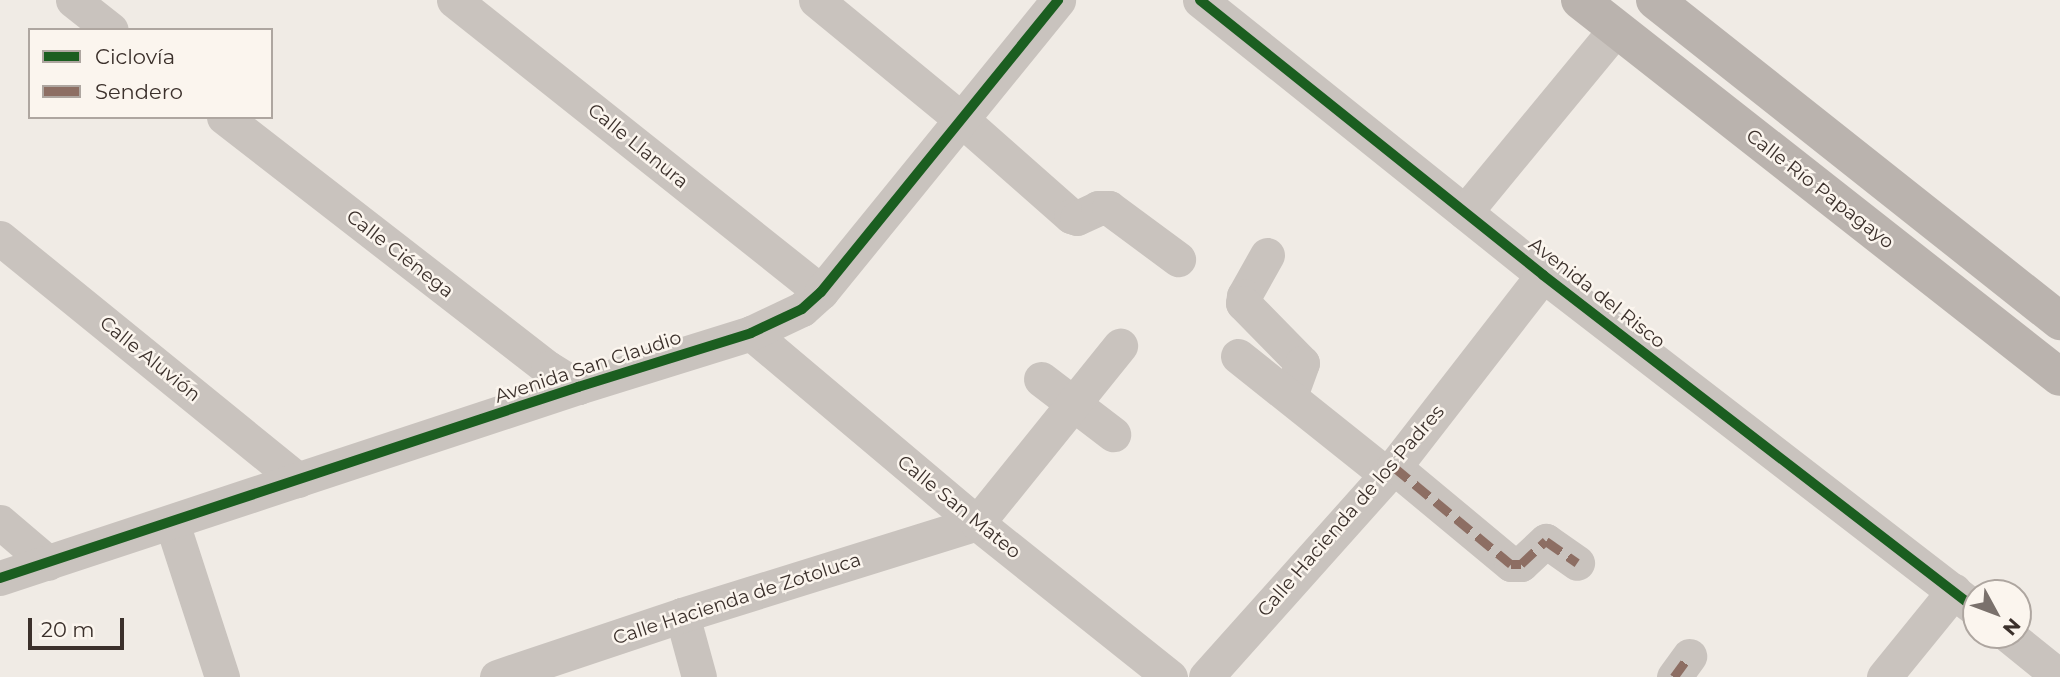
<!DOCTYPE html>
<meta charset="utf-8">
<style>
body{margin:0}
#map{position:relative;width:2060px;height:677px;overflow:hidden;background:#f0ebe5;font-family:Montserrat,sans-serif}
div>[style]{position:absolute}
.street>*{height:35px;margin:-17.5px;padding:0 17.5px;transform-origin:17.5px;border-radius:17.5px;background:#c9c3be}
.secondary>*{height:38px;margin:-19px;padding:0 19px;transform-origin:19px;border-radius:19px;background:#bab3ae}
.quiet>*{height:9px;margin-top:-4.5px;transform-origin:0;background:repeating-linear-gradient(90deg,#8d6e63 0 18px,transparent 0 27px)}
.cycleway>*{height:10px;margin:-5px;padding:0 5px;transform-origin:5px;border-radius:5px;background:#1b5e20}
span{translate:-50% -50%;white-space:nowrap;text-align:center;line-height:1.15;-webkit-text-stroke:5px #fbf5ee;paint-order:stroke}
.street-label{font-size:19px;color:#3b302b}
.legend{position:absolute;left:28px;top:28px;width:245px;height:91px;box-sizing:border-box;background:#fbf5ee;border:2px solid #aea6a0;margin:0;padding:9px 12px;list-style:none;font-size:21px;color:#3b302b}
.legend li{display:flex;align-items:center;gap:14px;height:35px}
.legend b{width:35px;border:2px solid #aea6a0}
.north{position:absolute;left:1962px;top:579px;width:70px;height:70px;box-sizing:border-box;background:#fbf5ee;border:2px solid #aea6a0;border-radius:50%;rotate:131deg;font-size:19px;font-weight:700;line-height:28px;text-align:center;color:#3b302b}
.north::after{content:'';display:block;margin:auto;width:24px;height:32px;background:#7a716c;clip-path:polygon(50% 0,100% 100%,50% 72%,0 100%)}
.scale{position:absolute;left:28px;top:618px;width:96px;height:32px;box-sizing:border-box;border:4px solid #3b302b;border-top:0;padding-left:9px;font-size:21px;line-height:24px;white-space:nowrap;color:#3b302b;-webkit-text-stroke:5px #fbf5ee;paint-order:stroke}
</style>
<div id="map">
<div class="street">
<i style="left:73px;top:0;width:48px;rotate:38.3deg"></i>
<i style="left:454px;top:0;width:469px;rotate:38.5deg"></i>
<i style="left:816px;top:0;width:189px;rotate:39.4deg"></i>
<i style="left:962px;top:120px;width:145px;rotate:41.4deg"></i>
<i style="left:1071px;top:216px;width:6px;rotate:18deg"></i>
<i style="left:1077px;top:218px;width:23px;rotate:-25deg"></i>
<i style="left:1098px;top:208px;width:11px"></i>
<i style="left:1109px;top:208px;width:86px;rotate:36.5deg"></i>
<i style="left:1200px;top:0;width:440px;rotate:38.7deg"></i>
<i style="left:1543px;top:275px;width:547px;rotate:37.65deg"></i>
<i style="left:224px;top:117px;width:410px;rotate:37.8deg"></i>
<i style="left:548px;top:368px;width:36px;rotate:32deg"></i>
<i style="left:1465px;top:212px;width:237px;rotate:-50.5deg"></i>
<i style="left:0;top:238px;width:384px;rotate:39.1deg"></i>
<i style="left:1267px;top:255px;width:47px;rotate:119.3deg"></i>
<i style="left:1244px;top:296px;width:7px;rotate:98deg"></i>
<i style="left:1243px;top:303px;width:84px;rotate:45.5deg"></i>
<i style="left:1302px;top:363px;width:35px;rotate:110deg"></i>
<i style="left:751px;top:333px;width:295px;rotate:40.1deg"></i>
<i style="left:977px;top:523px;width:247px;rotate:38.6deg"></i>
<i style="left:1238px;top:356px;width:191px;rotate:38.6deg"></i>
<i style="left:1041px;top:379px;width:91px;rotate:37.4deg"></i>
<i style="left:1394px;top:467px;width:152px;rotate:39.7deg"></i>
<i style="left:1511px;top:564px;width:10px"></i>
<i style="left:1521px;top:564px;width:34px;rotate:-43deg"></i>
<i style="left:1546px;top:541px;width:38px;rotate:35deg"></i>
<i style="left:0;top:522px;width:63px;rotate:40.5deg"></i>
<i style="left:172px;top:523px;width:162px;rotate:72deg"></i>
<i style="left:0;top:578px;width:609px;rotate:-18.29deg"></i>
<i style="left:578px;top:387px;width:181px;rotate:-17.3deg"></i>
<i style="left:751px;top:333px;width:56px;rotate:-25.2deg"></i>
<i style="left:802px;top:309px;width:25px;rotate:-42deg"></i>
<i style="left:821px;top:292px;width:376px;rotate:-50.9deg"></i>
<i style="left:682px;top:615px;width:64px;rotate:74.7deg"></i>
<i style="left:2008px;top:635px;width:67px;rotate:38.9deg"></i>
<i style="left:497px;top:677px;width:195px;rotate:-18.5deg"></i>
<i style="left:682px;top:615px;width:309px;rotate:-17.3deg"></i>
<i style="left:977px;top:523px;width:228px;rotate:-51.1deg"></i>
<i style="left:1206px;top:677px;width:282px;rotate:-48.2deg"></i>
<i style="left:1394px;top:467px;width:243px;rotate:-52.2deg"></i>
<i style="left:1674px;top:677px;width:26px;rotate:-54deg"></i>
<i style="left:1884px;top:677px;width:111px;rotate:-50.9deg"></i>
</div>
<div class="secondary">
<i style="left:1580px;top:0;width:610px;rotate:38.15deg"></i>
<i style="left:1655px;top:0;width:517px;rotate:38.4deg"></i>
</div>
<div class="quiet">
<i style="left:1394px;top:467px;width:152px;rotate:39.7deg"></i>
<i style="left:1511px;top:564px;width:10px"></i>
<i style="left:1521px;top:564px;width:34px;rotate:-43deg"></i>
<i style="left:1546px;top:541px;width:38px;rotate:35deg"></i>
<i style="left:1674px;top:677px;width:26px;rotate:-54deg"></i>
</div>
<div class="cycleway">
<i style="left:1200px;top:0;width:440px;rotate:38.7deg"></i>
<i style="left:1543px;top:275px;width:547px;rotate:37.65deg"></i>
<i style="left:0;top:578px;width:609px;rotate:-18.29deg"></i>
<i style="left:578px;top:387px;width:181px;rotate:-17.3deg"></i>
<i style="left:751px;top:333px;width:56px;rotate:-25.2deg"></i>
<i style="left:802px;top:309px;width:25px;rotate:-42deg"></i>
<i style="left:821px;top:292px;width:376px;rotate:-50.9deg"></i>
</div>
<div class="street-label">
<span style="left:638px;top:146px;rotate:39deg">Calle Llanura</span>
<span style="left:1820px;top:189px;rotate:38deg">Calle Río Papagayo</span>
<span style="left:400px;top:254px;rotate:38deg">Calle Ciénega</span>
<span style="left:1597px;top:293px;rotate:38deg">Avenida del Risco</span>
<span style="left:150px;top:359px;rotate:39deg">Calle Aluvión</span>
<span style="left:588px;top:367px;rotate:-18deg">Avenida San Claudio</span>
<span style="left:959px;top:507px;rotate:39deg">Calle San Mateo</span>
<span style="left:1351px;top:511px;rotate:-49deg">Calle Hacienda de los Padres</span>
<span style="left:737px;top:599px;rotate:-18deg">Calle Hacienda de Zotoluca</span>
</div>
<ul class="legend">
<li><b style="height:9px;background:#1b5e20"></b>Ciclovía</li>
<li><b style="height:9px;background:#8d6e63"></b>Sendero</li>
</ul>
<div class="north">N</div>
<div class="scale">20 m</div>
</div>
